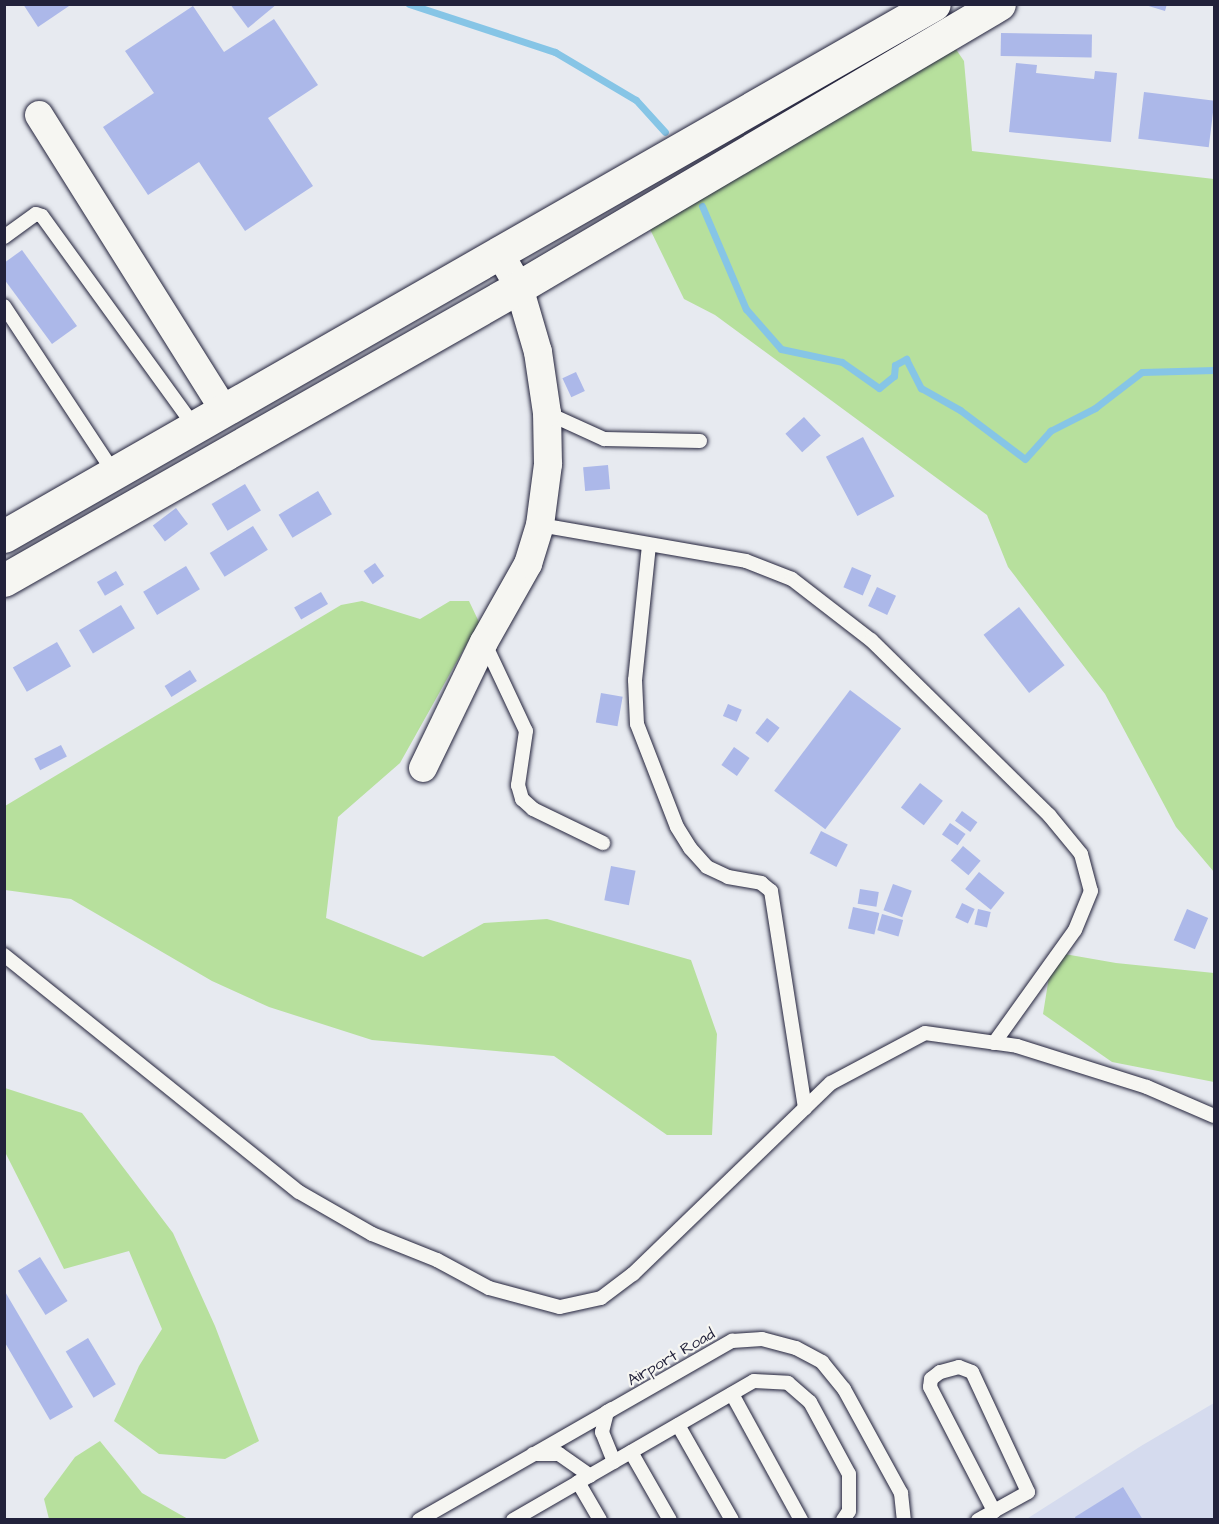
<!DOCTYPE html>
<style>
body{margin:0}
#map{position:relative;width:1219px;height:1524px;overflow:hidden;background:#e7eaf0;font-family:"Architects Daughter",sans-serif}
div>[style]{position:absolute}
.built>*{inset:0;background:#d5dbee}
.green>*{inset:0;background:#b7e09d}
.stream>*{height:7px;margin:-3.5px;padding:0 3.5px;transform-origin:3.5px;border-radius:3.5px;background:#86c5e6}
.building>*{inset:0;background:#acb8e9;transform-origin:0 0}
.roads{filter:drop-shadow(0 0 2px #22223b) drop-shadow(0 0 2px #22223b)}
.service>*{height:14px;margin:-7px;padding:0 7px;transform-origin:7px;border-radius:7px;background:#f6f6f2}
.minor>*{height:28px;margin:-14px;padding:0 14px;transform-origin:14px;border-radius:14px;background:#f6f6f2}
.tertiary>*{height:33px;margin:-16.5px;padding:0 16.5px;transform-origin:16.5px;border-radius:16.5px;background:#f6f6f2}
span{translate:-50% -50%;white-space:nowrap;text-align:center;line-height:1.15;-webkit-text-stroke:4.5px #f6f6f2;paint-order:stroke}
.street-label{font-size:16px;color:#22223b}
.frame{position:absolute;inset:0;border:6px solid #22223b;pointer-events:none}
</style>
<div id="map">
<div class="built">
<i style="clip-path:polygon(1214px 1403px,1214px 1519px,1025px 1520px,1141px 1446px)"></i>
</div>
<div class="green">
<i style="clip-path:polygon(953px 45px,964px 61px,972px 151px,1214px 179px,1214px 872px,1176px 827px,1105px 694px,1008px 567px,987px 515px,715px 315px,684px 299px,647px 223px)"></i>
<i style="clip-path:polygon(362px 601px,420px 619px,450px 601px,469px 601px,479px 622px,400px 763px,338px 817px,326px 918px,423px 957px,484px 923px,547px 919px,691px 960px,717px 1034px,712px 1135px,667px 1135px,554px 1056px,372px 1040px,269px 1007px,212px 981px,71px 899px,5px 890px,5px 806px,341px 605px)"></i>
<i style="clip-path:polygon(1053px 952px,1116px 963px,1214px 973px,1214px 1082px,1112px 1062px,1043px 1014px)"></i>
<i style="clip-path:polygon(5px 1088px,82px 1113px,173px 1233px,215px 1326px,259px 1441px,225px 1459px,159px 1454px,114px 1421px,139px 1366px,162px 1329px,129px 1251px,64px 1269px,5px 1152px)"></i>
<i style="clip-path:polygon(100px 1441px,142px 1493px,188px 1519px,49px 1519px,44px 1499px,75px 1457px)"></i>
</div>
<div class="stream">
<i style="left:409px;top:4px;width:154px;rotate:18.2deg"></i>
<i style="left:555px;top:52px;width:94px;rotate:30.7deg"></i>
<i style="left:636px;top:100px;width:43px;rotate:47.8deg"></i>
<i style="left:702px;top:206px;width:112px;rotate:66.9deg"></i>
<i style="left:746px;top:309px;width:53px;rotate:48.8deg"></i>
<i style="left:781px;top:349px;width:62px;rotate:12deg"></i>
<i style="left:842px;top:362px;width:45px;rotate:35.1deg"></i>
<i style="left:879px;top:388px;width:19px;rotate:-39deg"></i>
<i style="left:894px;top:376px;width:11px;rotate:-85deg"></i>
<i style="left:895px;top:365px;width:13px;rotate:-29deg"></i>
<i style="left:906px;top:359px;width:33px;rotate:63deg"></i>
<i style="left:921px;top:388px;width:45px;rotate:29.4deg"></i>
<i style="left:960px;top:410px;width:81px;rotate:37deg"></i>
<i style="left:1025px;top:459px;width:38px;rotate:-48deg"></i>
<i style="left:1050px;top:431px;width:51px;rotate:-27.1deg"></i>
<i style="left:1095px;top:408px;width:59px;rotate:-37.5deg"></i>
<i style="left:1142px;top:372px;width:72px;rotate:-1.6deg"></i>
</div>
<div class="building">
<i style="clip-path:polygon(23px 4px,72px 4px,38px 27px)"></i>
<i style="clip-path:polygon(230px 4px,277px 4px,248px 28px)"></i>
<i style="clip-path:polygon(1142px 4px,1167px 4px,1165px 11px)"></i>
<i style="clip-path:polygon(193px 6px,224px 52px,274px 19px,318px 85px,268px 118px,313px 186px,245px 231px,199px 162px,148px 195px,103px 127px,154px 93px,125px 51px)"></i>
<i style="left:1001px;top:33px;width:91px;height:23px;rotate:1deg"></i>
<i style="clip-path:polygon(1016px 63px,1037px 65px,1036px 73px,1094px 79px,1095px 71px,1117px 73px,1111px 142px,1009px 132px)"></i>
<i style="left:1144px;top:92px;width:71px;height:47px;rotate:7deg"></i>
<i style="clip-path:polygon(22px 250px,77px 326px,52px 344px,4px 279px,4px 263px)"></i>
<i style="left:576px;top:372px;width:21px;height:15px;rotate:65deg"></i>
<i style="left:804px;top:417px;width:25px;height:25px;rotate:48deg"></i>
<i style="left:863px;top:437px;width:67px;height:42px;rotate:62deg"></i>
<i style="left:608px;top:465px;width:24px;height:25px;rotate:85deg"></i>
<i style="left:245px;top:484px;width:31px;height:39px;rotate:59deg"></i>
<i style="left:318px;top:491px;width:27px;height:46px;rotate:59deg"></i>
<i style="left:176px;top:508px;width:20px;height:29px;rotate:53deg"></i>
<i style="left:253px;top:526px;width:28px;height:51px;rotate:58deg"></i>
<i style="left:375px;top:563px;width:16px;height:14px;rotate:55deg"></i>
<i style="left:186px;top:566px;width:27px;height:50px;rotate:59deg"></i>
<i style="left:852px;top:567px;width:21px;height:22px;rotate:23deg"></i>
<i style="left:116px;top:571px;width:16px;height:22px;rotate:60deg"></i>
<i style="left:877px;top:587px;width:21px;height:21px;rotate:25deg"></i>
<i style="left:321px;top:592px;width:14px;height:31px;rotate:60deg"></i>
<i style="left:121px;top:605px;width:27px;height:49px;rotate:59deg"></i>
<i style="left:1019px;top:607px;width:74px;height:45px;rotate:52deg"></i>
<i style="left:57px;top:642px;width:28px;height:51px;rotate:60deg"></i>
<i style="left:190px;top:670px;width:13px;height:30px;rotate:58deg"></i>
<i style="left:850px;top:690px;width:64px;height:126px;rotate:37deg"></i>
<i style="left:601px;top:693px;width:22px;height:30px;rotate:10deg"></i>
<i style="left:728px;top:704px;width:15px;height:13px;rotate:23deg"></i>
<i style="left:767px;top:718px;width:16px;height:19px;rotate:38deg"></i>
<i style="left:61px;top:745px;width:13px;height:30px;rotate:63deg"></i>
<i style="left:734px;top:747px;width:19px;height:22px;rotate:35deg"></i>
<i style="left:920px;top:783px;width:29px;height:31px;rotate:38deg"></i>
<i style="left:962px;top:811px;width:19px;height:12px;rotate:36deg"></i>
<i style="left:950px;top:823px;width:19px;height:14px;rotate:35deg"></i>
<i style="left:821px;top:831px;width:30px;height:25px;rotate:27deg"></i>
<i style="left:963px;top:846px;width:23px;height:19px;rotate:40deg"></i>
<i style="left:611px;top:866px;width:25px;height:35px;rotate:11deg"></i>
<i style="left:979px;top:872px;width:33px;height:22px;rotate:39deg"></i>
<i style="left:893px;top:884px;width:20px;height:28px;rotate:20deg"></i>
<i style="left:860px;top:889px;width:19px;height:15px;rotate:9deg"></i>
<i style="left:962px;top:903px;width:14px;height:16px;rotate:25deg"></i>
<i style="left:853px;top:907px;width:27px;height:22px;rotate:13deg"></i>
<i style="left:978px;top:909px;width:13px;height:16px;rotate:13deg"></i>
<i style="left:1187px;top:909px;width:23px;height:34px;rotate:23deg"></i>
<i style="left:882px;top:914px;width:22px;height:17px;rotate:16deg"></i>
<i style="left:40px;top:1257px;width:52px;height:26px;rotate:58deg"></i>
<i style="clip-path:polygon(4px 1290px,73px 1407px,50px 1420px,4px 1341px)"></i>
<i style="left:88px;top:1338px;width:54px;height:26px;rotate:59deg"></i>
<i style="clip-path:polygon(1123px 1487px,1143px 1520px,1076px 1520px,1075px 1517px)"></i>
</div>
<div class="roads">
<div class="service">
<i style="left:4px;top:237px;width:39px;rotate:-36deg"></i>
<i style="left:36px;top:214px;width:6px;rotate:18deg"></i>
<i style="left:42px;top:216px;width:261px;rotate:54.1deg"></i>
<i style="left:4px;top:306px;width:200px;rotate:56.6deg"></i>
<i style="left:547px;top:413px;width:63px;rotate:24.5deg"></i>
<i style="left:604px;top:439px;width:96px;rotate:1.2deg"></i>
<i style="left:540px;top:525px;width:209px;rotate:9.9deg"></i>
<i style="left:746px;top:561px;width:49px;rotate:21.4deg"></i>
<i style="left:792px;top:579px;width:100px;rotate:37.7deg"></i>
<i style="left:871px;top:640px;width:250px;rotate:44.5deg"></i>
<i style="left:1049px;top:815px;width:50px;rotate:50.6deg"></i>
<i style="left:1081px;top:854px;width:38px;rotate:75deg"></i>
<i style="left:1091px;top:891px;width:42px;rotate:112.3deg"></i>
<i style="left:1075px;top:930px;width:139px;rotate:125.6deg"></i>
<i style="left:649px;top:545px;width:136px;rotate:95.9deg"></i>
<i style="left:635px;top:680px;width:44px;rotate:87.4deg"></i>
<i style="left:637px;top:724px;width:110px;rotate:68.8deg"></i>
<i style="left:677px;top:827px;width:25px;rotate:58deg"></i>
<i style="left:690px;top:848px;width:25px;rotate:48deg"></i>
<i style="left:707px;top:867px;width:23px;rotate:25deg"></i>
<i style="left:728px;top:877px;width:34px;rotate:10deg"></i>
<i style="left:761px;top:883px;width:13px;rotate:39deg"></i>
<i style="left:771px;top:891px;width:220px;rotate:81.1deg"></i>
<i style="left:485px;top:644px;width:96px;rotate:64.8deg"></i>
<i style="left:526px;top:731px;width:55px;rotate:98.4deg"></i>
<i style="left:518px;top:785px;width:15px;rotate:74deg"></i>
<i style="left:522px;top:799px;width:15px;rotate:42deg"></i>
<i style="left:533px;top:809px;width:78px;rotate:25.9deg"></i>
<i style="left:4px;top:955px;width:378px;rotate:38.8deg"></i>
<i style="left:299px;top:1192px;width:84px;rotate:29.9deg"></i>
<i style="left:372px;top:1234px;width:70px;rotate:21.8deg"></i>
<i style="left:437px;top:1260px;width:59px;rotate:28.3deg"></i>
<i style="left:489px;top:1288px;width:73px;rotate:15deg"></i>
<i style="left:560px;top:1307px;width:42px;rotate:-12.4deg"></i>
<i style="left:601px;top:1298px;width:40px;rotate:-37deg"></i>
<i style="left:633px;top:1274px;width:275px;rotate:-44deg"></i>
<i style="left:831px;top:1083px;width:106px;rotate:-28deg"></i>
<i style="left:925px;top:1033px;width:93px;rotate:8deg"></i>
<i style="left:1017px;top:1046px;width:136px;rotate:17.5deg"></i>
<i style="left:1147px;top:1087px;width:73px;rotate:23.4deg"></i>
<i style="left:732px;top:1394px;width:144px;rotate:61.3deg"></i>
<i style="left:612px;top:1409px;width:6px;rotate:149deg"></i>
<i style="left:607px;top:1412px;width:21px;rotate:104deg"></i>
<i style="left:602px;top:1432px;width:32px;rotate:68deg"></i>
<i style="left:678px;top:1425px;width:109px;rotate:60.4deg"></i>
<i style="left:631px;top:1452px;width:78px;rotate:60.2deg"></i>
<i style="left:533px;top:1454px;width:26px"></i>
<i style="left:559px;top:1454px;width:38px;rotate:35deg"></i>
<i style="left:578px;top:1482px;width:44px;rotate:59.9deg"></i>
<i style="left:419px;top:1520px;width:361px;rotate:-29.8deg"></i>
<i style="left:732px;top:1341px;width:30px;rotate:-4deg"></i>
<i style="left:762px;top:1339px;width:35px;rotate:15deg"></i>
<i style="left:796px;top:1348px;width:30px;rotate:28deg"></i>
<i style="left:822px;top:1362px;width:35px;rotate:51deg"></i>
<i style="left:844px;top:1389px;width:119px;rotate:61.3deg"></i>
<i style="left:901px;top:1493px;width:27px;rotate:84deg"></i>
<i style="left:513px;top:1520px;width:278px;rotate:-30deg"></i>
<i style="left:754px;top:1381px;width:34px;rotate:3deg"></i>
<i style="left:788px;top:1383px;width:29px;rotate:41deg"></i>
<i style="left:810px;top:1402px;width:82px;rotate:61.6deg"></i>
<i style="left:849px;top:1474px;width:37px;rotate:90deg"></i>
<i style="left:849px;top:1511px;width:11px;rotate:124deg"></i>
<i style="left:978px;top:1520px;width:18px;rotate:-29deg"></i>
<i style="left:994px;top:1511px;width:39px;rotate:-29deg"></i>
<i style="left:1028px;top:1492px;width:132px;rotate:-115deg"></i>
<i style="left:972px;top:1372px;width:14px;rotate:-159deg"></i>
<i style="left:959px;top:1367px;width:20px;rotate:165deg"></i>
<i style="left:940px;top:1372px;width:11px;rotate:142deg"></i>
<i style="left:931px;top:1379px;width:8px;rotate:97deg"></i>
<i style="left:930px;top:1387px;width:140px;rotate:62.7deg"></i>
</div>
<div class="minor">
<i style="left:39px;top:115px;width:350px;rotate:57.9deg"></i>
<i style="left:423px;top:768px;width:140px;rotate:-64.2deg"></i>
<i style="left:484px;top:642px;width:90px;rotate:-60.6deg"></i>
<i style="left:528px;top:564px;width:41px;rotate:-72.9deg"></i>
<i style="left:540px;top:525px;width:62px;rotate:-82.5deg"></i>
<i style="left:548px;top:464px;width:51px;rotate:-91.1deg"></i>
<i style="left:547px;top:413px;width:62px;rotate:-98.4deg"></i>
<i style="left:538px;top:352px;width:68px;rotate:-106.3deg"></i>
<i style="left:519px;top:287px;width:39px;rotate:-120deg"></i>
</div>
<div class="tertiary">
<i style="left:4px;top:536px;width:1071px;rotate:-29.77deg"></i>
<i style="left:4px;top:580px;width:593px;rotate:-29.64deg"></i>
<i style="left:519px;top:287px;width:557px;rotate:-30.52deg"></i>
</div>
</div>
<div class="street-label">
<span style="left:671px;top:1357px;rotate:-30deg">Airport Road</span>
</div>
<div class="frame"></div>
</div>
